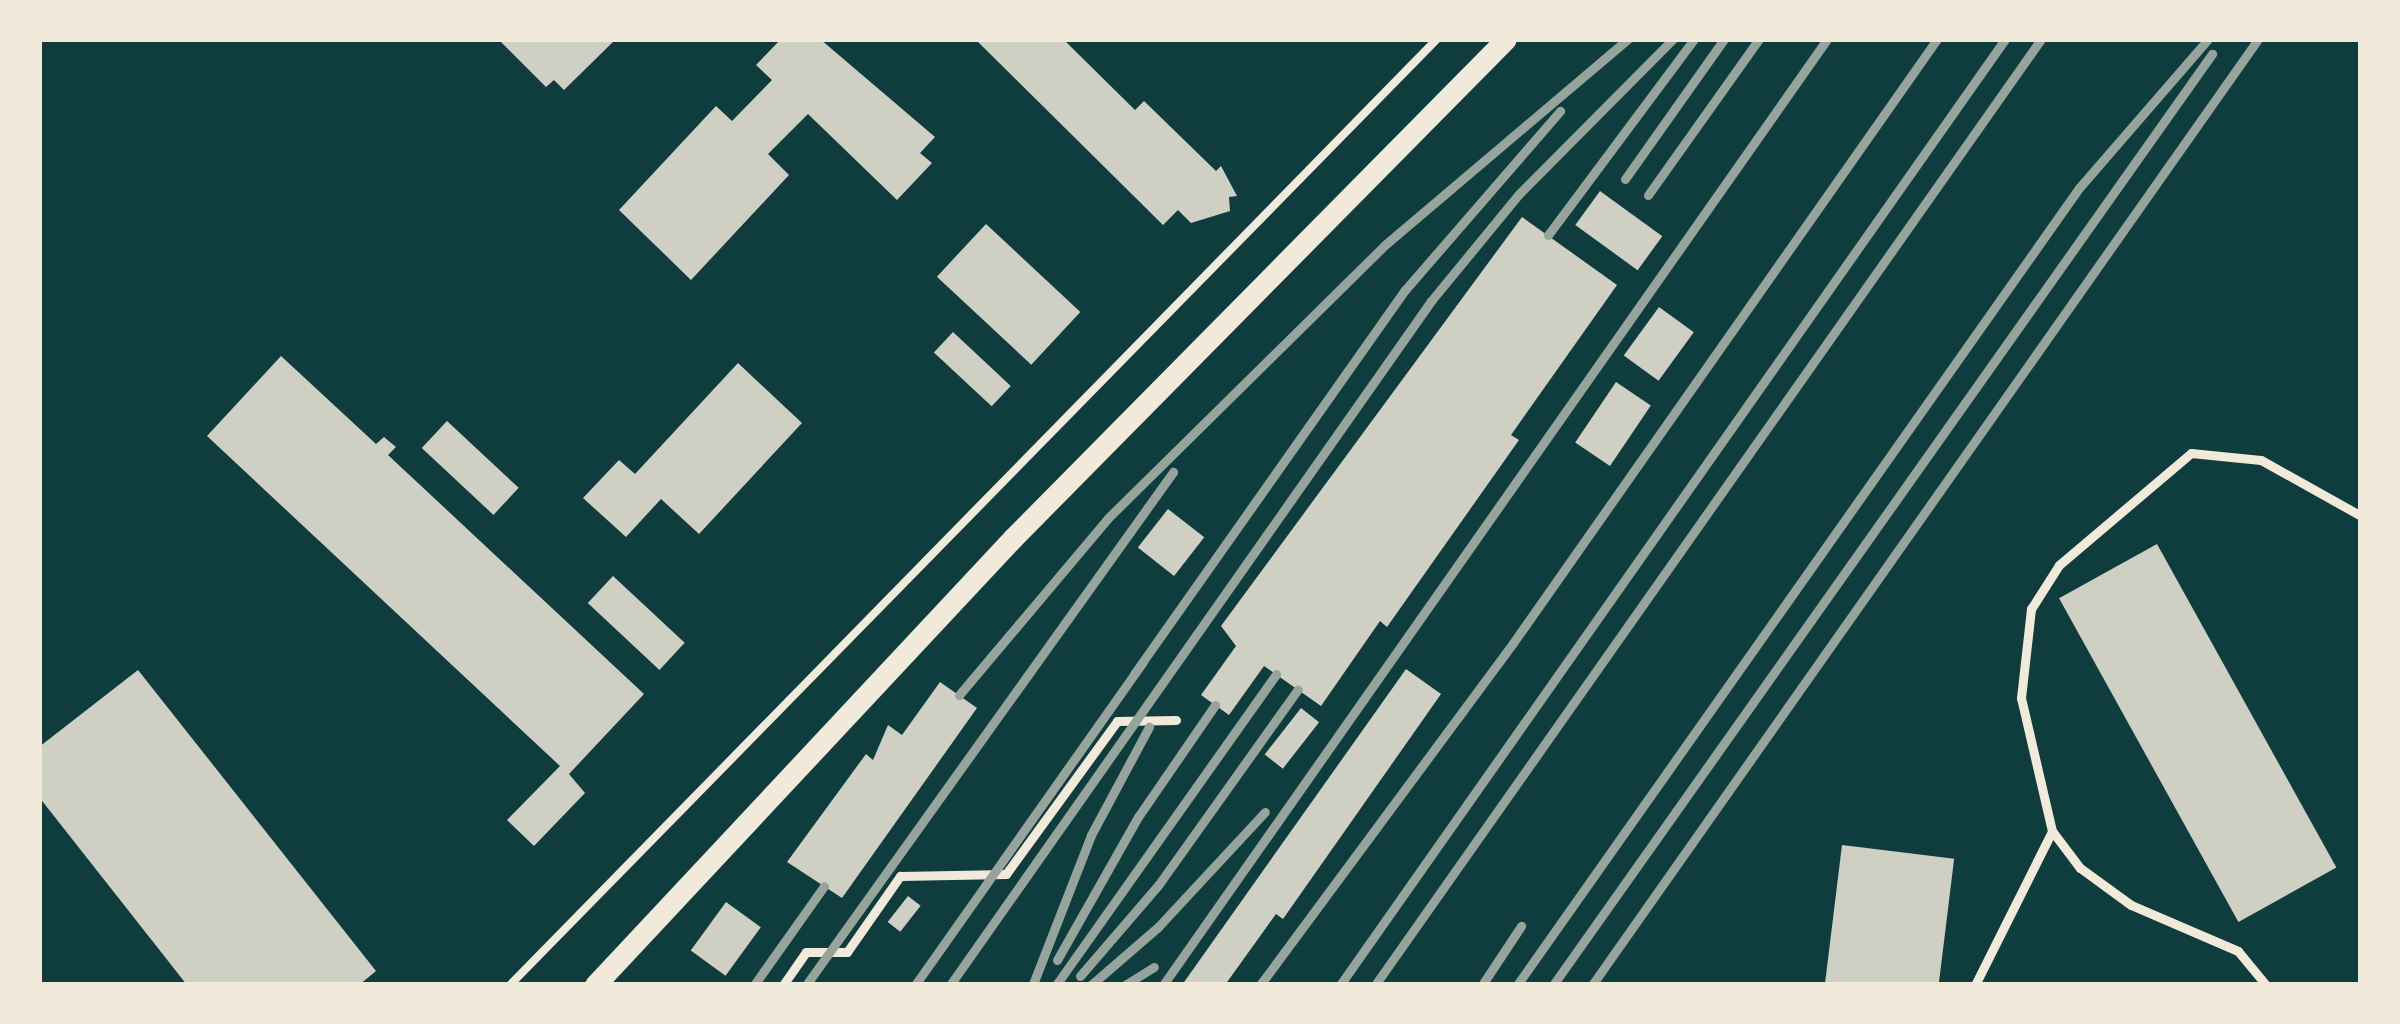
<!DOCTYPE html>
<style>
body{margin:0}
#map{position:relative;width:2400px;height:1024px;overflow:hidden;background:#0f3d3e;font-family:Inter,sans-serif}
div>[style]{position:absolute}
.building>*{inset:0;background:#cfcfc3;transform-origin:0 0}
.path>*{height:8px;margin:-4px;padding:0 4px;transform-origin:4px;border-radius:4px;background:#f1e9da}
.service>*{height:9px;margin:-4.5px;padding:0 4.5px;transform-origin:4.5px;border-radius:4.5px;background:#f1e9da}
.tertiary>*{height:21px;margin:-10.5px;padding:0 10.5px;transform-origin:10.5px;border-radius:10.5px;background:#f1e9da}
.rail>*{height:9px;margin:-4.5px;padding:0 4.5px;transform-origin:4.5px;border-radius:4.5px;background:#97a49c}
span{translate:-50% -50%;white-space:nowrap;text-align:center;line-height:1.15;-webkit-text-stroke:12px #f1e9da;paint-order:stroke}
.frame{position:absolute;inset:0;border:42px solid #f1e9da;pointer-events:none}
</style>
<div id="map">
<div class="building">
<i style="clip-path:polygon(498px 39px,616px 39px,564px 90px,554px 80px,546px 87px)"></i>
<i style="clip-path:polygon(781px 39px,820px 39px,935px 137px,920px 153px,932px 163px,897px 200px,808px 114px,768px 154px,789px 175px,691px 280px,619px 210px,716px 106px,732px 121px,772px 80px,756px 65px)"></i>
<i style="clip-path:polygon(975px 39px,1063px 39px,1135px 110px,1144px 101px,1216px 171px,1221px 166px,1237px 196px,1229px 197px,1230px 211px,1191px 223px,1178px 210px,1163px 225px)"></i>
<i style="left:1600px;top:191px;width:77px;height:42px;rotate:36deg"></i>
<i style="clip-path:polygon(1522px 217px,1617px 285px,1511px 435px,1519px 440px,1387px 627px,1380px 621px,1321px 706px,1264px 666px,1229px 715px,1201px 695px,1236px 646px,1221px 626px)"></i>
<i style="left:986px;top:224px;width:129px;height:72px;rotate:43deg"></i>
<i style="left:1659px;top:307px;width:43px;height:60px;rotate:36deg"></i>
<i style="left:953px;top:332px;width:79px;height:28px;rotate:43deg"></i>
<i style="clip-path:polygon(281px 356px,376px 444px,384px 437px,396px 447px,388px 455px,644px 694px,569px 774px,585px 793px,534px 846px,507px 820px,560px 766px,207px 436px)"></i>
<i style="clip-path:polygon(738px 363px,802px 423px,699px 534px,661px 499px,626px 537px,583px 498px,619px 460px,635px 474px)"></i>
<i style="left:1616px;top:382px;width:42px;height:73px;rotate:34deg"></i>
<i style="left:447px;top:421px;width:98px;height:37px;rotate:43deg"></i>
<i style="left:1168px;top:509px;width:46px;height:49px;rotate:38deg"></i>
<i style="left:2157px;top:544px;width:370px;height:112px;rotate:61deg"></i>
<i style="left:613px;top:576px;width:98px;height:37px;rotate:43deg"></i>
<i style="clip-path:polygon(1406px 669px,1441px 694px,1283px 919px,1276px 914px,1225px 985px,1182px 985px)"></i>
<i style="clip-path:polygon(138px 670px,376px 971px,359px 985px,187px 985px,39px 797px,39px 747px)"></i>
<i style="clip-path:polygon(940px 682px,977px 708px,842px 898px,787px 862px,866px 754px,873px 760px,888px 725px,902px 735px)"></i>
<i style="left:1301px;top:708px;width:23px;height:59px;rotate:38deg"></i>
<i style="left:1842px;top:845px;width:113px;height:141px;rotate:7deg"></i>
<i style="left:908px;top:896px;width:16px;height:33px;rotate:38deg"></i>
<i style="left:726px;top:902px;width:43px;height:60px;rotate:36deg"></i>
</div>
<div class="path">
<i style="left:510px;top:985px;width:1324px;rotate:-45.58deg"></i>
</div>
<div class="service">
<i style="left:783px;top:985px;width:40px;rotate:-55.1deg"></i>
<i style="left:806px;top:952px;width:41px"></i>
<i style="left:847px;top:952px;width:93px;rotate:-55.1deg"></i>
<i style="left:900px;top:876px;width:106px;rotate:-1.1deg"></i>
<i style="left:1006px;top:874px;width:189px;rotate:-54deg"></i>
<i style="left:1117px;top:721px;width:59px;rotate:-1deg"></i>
<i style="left:1975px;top:985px;width:172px;rotate:-63.4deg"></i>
<i style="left:2266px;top:985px;width:44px;rotate:-129.5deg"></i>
<i style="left:2238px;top:951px;width:116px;rotate:-156.7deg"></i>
<i style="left:2131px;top:905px;width:63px;rotate:-144deg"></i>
<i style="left:2080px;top:868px;width:46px;rotate:-127.1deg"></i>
<i style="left:2052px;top:831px;width:137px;rotate:-103.1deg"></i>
<i style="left:2021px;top:698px;width:90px;rotate:-83.6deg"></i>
<i style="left:2031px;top:609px;width:52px;rotate:-57.5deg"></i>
<i style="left:2059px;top:565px;width:173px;rotate:-40.3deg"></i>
<i style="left:2191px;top:453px;width:70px;rotate:5.7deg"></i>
<i style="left:2261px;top:460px;width:115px;rotate:29.2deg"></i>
</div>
<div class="tertiary">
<i style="left:595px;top:985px;width:612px;rotate:-46.92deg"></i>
<i style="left:1013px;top:538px;width:701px;rotate:-45.35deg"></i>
</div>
<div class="rail">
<i style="left:1625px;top:179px;width:171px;rotate:-54.7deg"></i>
<i style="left:1648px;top:195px;width:191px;rotate:-54.6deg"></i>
<i style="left:1548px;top:235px;width:244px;rotate:-53.3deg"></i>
<i style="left:1134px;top:674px;width:470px;rotate:-54.8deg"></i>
<i style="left:1405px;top:290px;width:237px;rotate:-49.1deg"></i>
<i style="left:959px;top:695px;width:231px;rotate:-49.9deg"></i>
<i style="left:1108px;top:518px;width:390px;rotate:-44.6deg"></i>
<i style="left:1386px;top:244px;width:317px;rotate:-40.3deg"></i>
<i style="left:1057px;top:960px;width:164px;rotate:-60.5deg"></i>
<i style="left:1138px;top:817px;width:136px;rotate:-55.5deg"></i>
<i style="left:1080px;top:976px;width:121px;rotate:-49.3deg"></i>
<i style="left:1159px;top:884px;width:239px;rotate:-54.5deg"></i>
<i style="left:1033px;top:984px;width:160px;rotate:-68.7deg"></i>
<i style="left:1091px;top:835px;width:123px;rotate:-61.8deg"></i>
<i style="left:754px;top:985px;width:121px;rotate:-54.7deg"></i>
<i style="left:806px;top:985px;width:631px;rotate:-54.42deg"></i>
<i style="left:915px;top:985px;width:395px;rotate:-54.8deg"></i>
<i style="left:950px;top:985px;width:836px;rotate:-54.88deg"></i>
<i style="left:1431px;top:301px;width:137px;rotate:-50.6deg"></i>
<i style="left:1518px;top:195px;width:220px;rotate:-45.2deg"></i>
<i style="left:1056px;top:985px;width:381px;rotate:-54.7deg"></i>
<i style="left:1091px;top:985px;width:89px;rotate:-40.9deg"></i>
<i style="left:1158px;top:927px;width:157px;rotate:-47.1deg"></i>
<i style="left:1125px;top:985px;width:34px;rotate:-32deg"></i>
<i style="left:1163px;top:985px;width:1156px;rotate:-54.93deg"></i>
<i style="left:1260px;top:985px;width:425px;rotate:-53.5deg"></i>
<i style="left:1513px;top:643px;width:738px;rotate:-54.93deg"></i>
<i style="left:1340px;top:985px;width:1156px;rotate:-54.89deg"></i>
<i style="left:1375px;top:985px;width:1157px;rotate:-54.85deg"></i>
<i style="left:1482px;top:985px;width:71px;rotate:-56.5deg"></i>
<i style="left:1517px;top:985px;width:975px;rotate:-54.81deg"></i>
<i style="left:2079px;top:188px;width:197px;rotate:-49.1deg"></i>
<i style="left:1553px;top:985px;width:1141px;rotate:-54.71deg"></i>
<i style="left:1592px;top:985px;width:1157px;rotate:-54.85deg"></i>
</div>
<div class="frame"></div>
</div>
